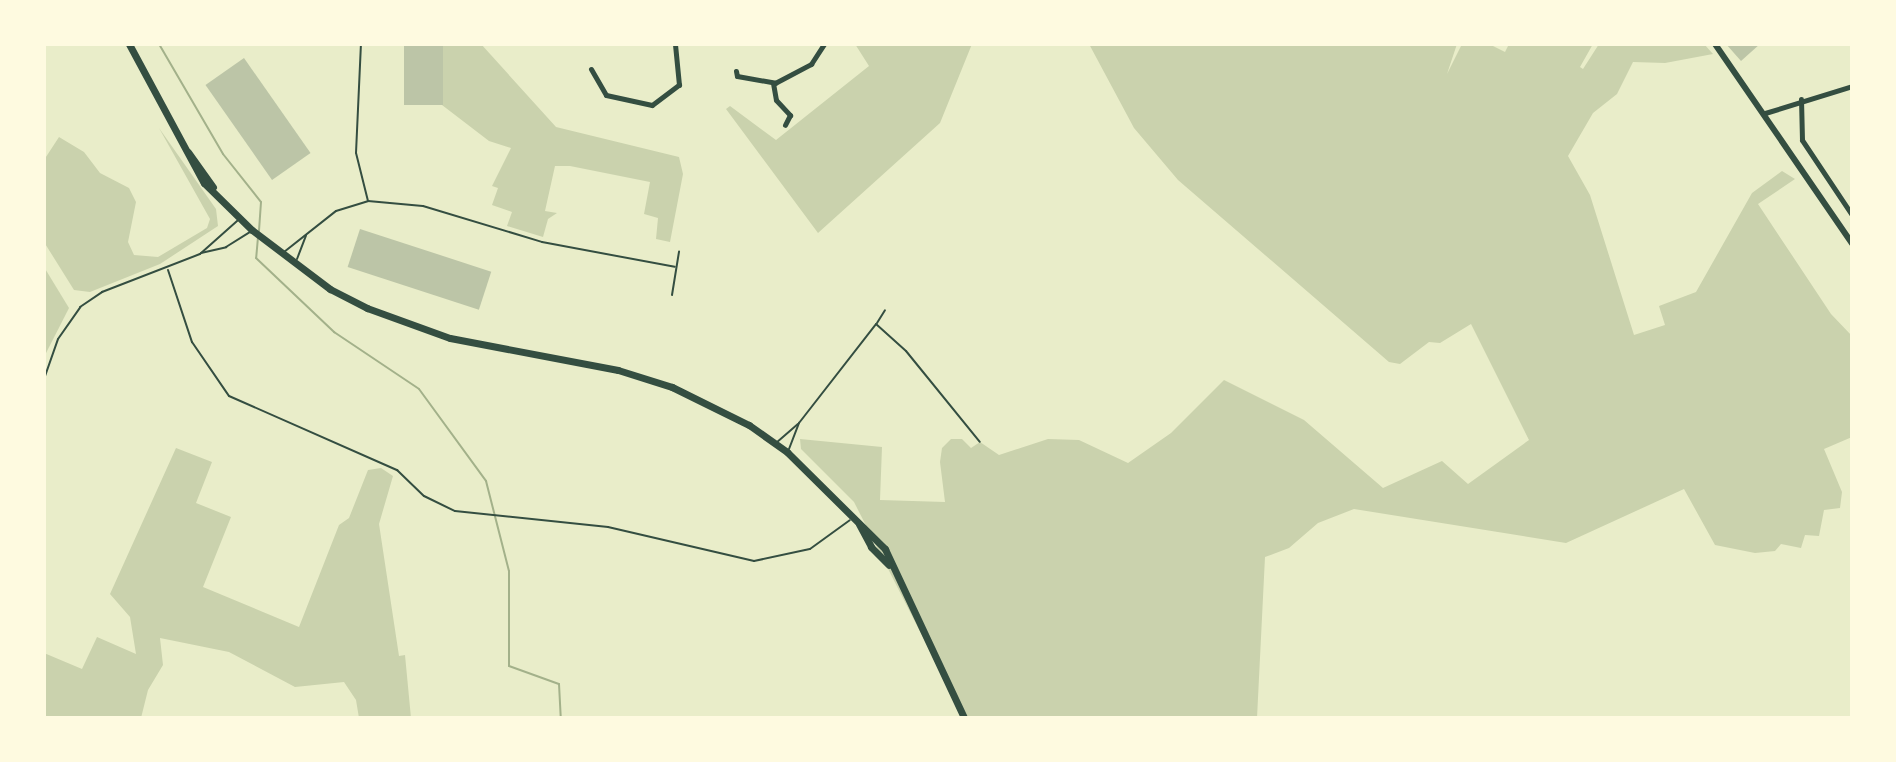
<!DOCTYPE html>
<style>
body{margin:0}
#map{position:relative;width:1896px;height:762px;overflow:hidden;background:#e9edc9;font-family:"Alegreya Sans",sans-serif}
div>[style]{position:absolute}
.green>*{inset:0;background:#cad2ad}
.stream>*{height:2px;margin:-1px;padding:0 1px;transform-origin:1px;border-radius:1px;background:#a3b18a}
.building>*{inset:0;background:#bcc5a7;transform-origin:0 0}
.service>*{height:2px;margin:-1px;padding:0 1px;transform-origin:1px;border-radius:1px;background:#344e41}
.minor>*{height:5px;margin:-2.5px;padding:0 2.5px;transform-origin:2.5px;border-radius:2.5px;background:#344e41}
.tertiary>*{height:6px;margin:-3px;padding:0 3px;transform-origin:3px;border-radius:3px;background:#344e41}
.secondary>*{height:7px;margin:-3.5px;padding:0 3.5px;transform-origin:3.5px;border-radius:3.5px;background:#344e41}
span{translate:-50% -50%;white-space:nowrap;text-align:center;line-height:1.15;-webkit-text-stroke:8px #fefae0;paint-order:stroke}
.frame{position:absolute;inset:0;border:46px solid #fefae0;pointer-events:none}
</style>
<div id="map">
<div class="green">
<i style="clip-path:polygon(443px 44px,481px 44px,556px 127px,679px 157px,683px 174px,670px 242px,656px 239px,658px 218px,644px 214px,650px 182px,570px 166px,555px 166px,545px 211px,557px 213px,548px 219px,543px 237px,507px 226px,512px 212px,492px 205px,498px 188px,492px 186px,511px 148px,489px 141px,442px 105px)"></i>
<i style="clip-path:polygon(855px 44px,972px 44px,940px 123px,818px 233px,726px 109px,730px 106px,776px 140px,869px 66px)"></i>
<i style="clip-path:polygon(1089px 44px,1457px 44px,1447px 74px,1462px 44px,1489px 44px,1505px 52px,1509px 44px,1593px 44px,1580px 67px,1583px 69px,1599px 44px,1704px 44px,1713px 54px,1665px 63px,1633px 62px,1617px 94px,1593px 113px,1568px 156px,1590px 195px,1634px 335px,1665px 325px,1659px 306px,1696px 292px,1752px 193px,1782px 171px,1795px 179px,1758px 204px,1831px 314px,1852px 336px,1852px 437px,1824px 449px,1842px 492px,1840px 508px,1824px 510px,1819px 536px,1805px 535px,1801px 548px,1781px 544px,1775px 551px,1755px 553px,1715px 545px,1684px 489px,1566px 543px,1354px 509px,1318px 523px,1289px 548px,1265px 557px,1257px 718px,964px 718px,854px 502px,801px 449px,800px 439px,882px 447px,880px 500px,945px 502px,940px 462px,942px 448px,951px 439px,962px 439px,971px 448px,980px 442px,999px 455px,1048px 439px,1079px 440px,1128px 463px,1171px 433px,1224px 380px,1304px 420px,1383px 488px,1442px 461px,1468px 484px,1529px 440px,1471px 324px,1440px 343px,1429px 342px,1400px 364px,1389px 362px,1178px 180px,1134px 128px)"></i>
<i style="clip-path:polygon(159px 128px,216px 209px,218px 226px,160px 264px,90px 292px,74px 290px,44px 242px,44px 160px,59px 137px,84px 152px,100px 173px,129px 188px,136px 202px,128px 242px,134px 255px,158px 257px,207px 228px,210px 219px)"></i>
<i style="clip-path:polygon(44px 267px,69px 308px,44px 357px)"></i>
<i style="clip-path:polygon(176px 448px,212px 462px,196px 503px,231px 517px,203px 587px,299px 627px,339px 525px,349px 518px,368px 470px,381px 468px,393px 476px,379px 524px,399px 656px,405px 655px,411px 718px,359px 718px,356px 700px,344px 682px,295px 687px,229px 652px,160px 638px,163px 665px,148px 690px,141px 718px,44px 718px,44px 653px,82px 669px,97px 637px,136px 654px,130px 617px,110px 594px)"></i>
</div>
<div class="stream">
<i style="left:159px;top:44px;width:127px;rotate:59.8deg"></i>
<i style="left:223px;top:154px;width:61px;rotate:51.6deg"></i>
<i style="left:261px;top:202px;width:29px;rotate:94deg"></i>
<i style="left:258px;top:237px;width:21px;rotate:95deg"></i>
<i style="left:256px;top:258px;width:108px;rotate:43.5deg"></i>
<i style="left:334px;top:332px;width:102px;rotate:33.8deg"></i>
<i style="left:419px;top:389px;width:114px;rotate:53.9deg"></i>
<i style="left:486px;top:481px;width:93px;rotate:75.7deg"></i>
<i style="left:509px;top:571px;width:95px;rotate:90deg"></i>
<i style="left:509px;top:666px;width:53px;rotate:19.8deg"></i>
<i style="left:559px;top:684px;width:34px;rotate:87deg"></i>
</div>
<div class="building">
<i style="left:404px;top:44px;width:39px;height:61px"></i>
<i style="clip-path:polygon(1726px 44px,1760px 44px,1741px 61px)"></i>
<i style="left:244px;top:58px;width:116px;height:47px;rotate:55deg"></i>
<i style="left:360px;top:229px;width:138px;height:40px;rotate:18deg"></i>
</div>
<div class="service">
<i style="left:368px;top:201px;width:55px;rotate:5.2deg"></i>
<i style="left:423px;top:206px;width:124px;rotate:16.8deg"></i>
<i style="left:542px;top:242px;width:135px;rotate:10.6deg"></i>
<i style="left:284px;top:252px;width:66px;rotate:-38.3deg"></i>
<i style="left:336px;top:211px;width:34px;rotate:-17deg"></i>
<i style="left:368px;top:201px;width:49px;rotate:-104deg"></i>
<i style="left:356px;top:153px;width:109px;rotate:-87.4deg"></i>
<i style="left:201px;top:253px;width:26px;rotate:-13deg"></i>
<i style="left:226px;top:247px;width:28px;rotate:-32deg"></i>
<i style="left:297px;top:259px;width:25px;rotate:-69deg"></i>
<i style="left:168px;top:270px;width:76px;rotate:71.6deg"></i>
<i style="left:192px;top:342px;width:65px;rotate:55.6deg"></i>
<i style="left:229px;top:396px;width:184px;rotate:23.8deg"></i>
<i style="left:397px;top:470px;width:37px;rotate:44deg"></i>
<i style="left:424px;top:496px;width:34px;rotate:26deg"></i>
<i style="left:455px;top:511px;width:154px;rotate:6deg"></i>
<i style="left:608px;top:527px;width:150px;rotate:13.1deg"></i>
<i style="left:754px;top:561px;width:57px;rotate:-12.1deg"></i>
<i style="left:810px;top:549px;width:49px;rotate:-35.9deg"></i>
<i style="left:672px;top:295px;width:44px;rotate:-80.8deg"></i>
<i style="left:877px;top:323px;width:15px;rotate:-58deg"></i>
<i style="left:44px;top:379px;width:42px;rotate:-70.7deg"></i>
<i style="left:58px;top:339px;width:39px;rotate:-55deg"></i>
<i style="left:80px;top:307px;width:27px;rotate:-34deg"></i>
<i style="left:102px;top:292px;width:105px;rotate:-21.2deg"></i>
<i style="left:200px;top:254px;width:50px;rotate:-41.7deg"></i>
<i style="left:776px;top:443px;width:29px;rotate:-41deg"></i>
<i style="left:789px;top:449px;width:28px;rotate:-69deg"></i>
<i style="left:799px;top:423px;width:125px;rotate:-52.1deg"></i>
<i style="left:876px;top:324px;width:40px;rotate:42deg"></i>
<i style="left:906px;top:351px;width:117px;rotate:50.9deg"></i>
</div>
<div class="minor">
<i style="left:591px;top:69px;width:30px;rotate:60deg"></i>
<i style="left:606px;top:95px;width:47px;rotate:12.3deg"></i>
<i style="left:652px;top:105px;width:34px;rotate:-37deg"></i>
<i style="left:679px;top:85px;width:41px;rotate:-95.6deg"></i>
<i style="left:736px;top:71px;width:5px;rotate:79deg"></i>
<i style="left:737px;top:76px;width:39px;rotate:10deg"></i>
<i style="left:775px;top:83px;width:41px;rotate:-27.8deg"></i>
<i style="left:811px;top:64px;width:24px;rotate:-57deg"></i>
<i style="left:773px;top:83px;width:17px;rotate:80deg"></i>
<i style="left:776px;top:100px;width:21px;rotate:47deg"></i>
<i style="left:790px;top:115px;width:11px;rotate:117deg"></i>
<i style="left:1801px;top:99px;width:41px;rotate:88.6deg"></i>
<i style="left:1802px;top:140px;width:90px;rotate:56.3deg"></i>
<i style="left:1765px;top:113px;width:91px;rotate:-17.2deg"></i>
</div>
<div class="tertiary">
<i style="left:1715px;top:44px;width:242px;rotate:55.5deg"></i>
</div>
<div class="secondary">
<i style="left:129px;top:44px;width:158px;rotate:61.7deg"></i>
<i style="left:204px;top:183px;width:67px;rotate:44.4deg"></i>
<i style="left:252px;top:230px;width:98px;rotate:37.1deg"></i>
<i style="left:330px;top:289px;width:42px;rotate:27.2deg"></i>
<i style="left:367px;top:308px;width:88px;rotate:19.9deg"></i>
<i style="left:450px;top:338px;width:171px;rotate:10.8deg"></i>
<i style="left:618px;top:370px;width:57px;rotate:17.5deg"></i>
<i style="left:672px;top:387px;width:86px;rotate:26.3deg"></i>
<i style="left:749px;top:425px;width:47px;rotate:35.4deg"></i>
<i style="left:787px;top:452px;width:138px;rotate:44.7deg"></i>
<i style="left:885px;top:549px;width:187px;rotate:64.9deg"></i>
<i style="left:188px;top:152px;width:43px;rotate:54.5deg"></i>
<i style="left:859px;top:524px;width:26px;rotate:62deg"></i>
<i style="left:871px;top:547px;width:25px;rotate:45deg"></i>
</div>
<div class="frame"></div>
</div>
